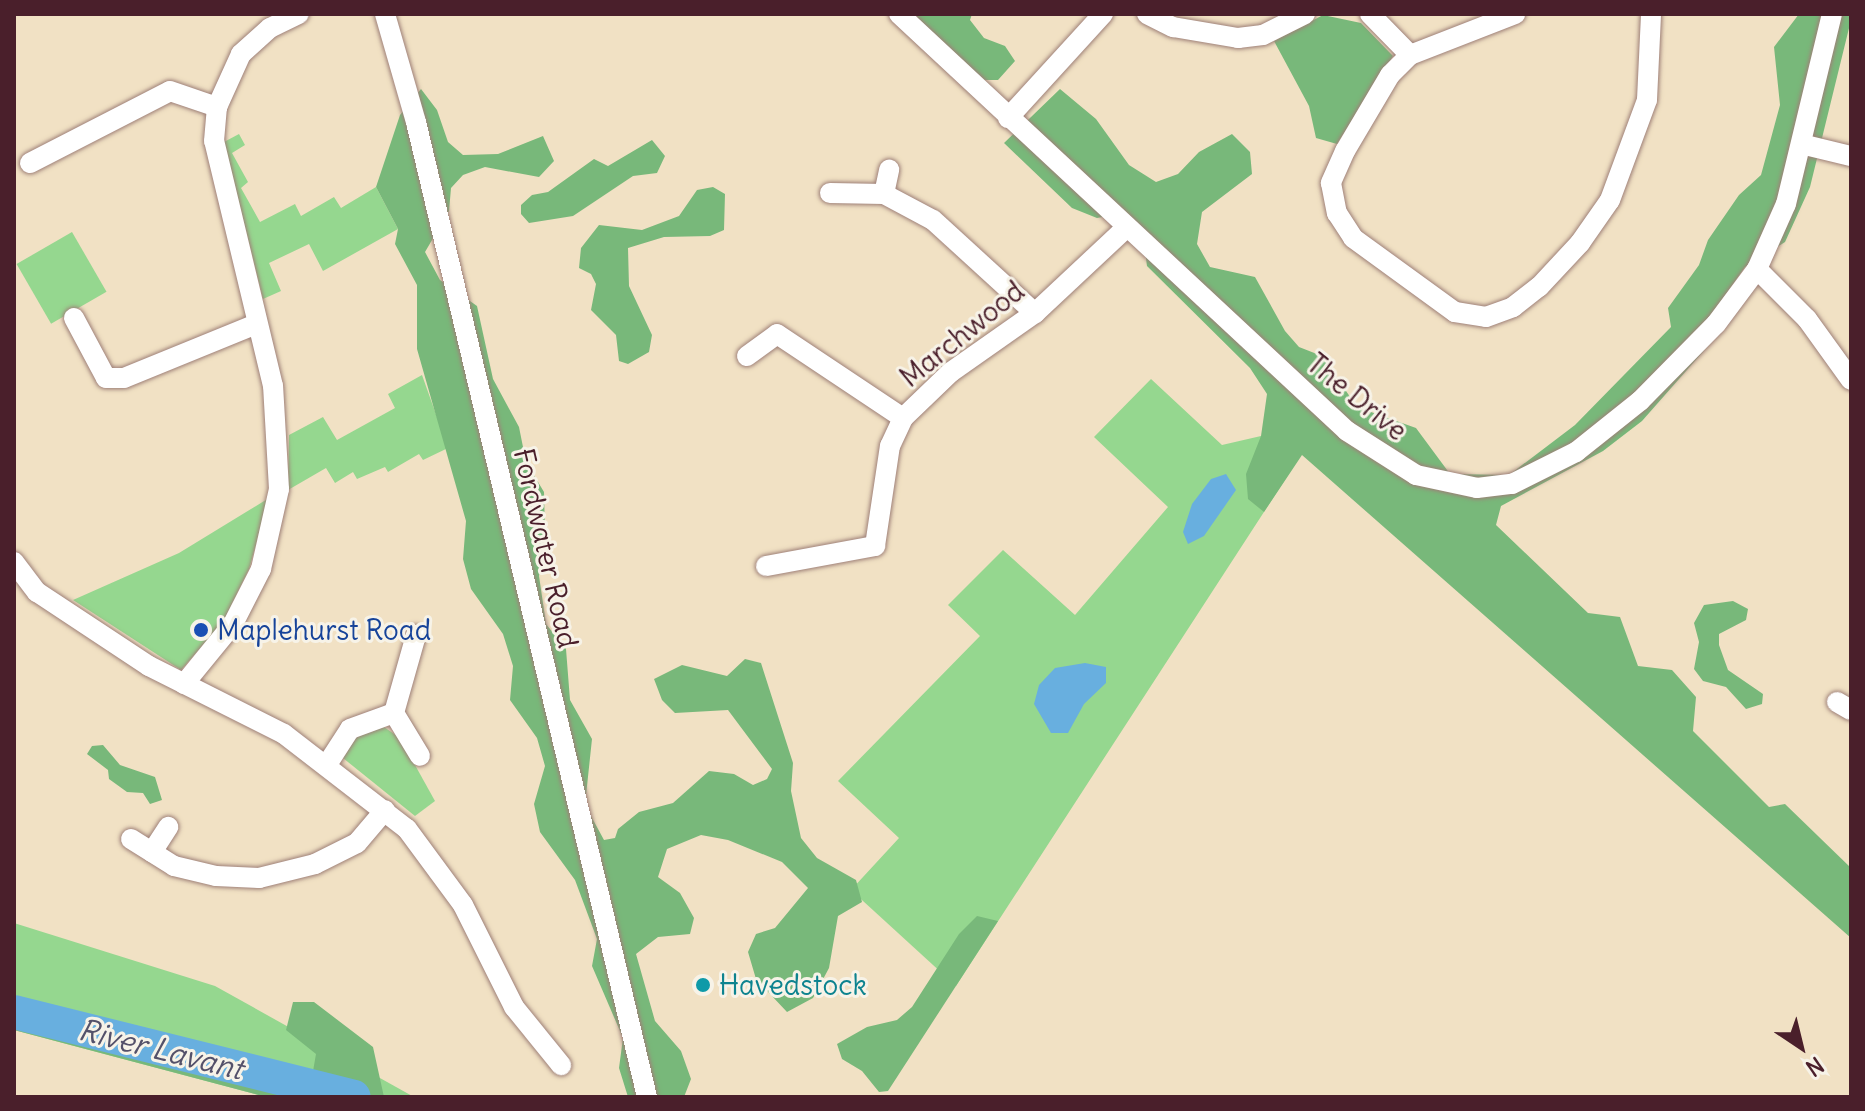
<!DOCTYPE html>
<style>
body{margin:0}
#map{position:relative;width:1865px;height:1111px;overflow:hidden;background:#f1e1c4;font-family:Delius,sans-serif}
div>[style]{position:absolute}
.green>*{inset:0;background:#95d78f;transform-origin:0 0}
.forest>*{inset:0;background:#78b87a}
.water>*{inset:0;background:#68afdf}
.river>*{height:34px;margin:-17px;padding:0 17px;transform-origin:17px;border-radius:17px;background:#68afdf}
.roads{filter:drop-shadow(0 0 2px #9e8078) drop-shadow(0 0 2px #9e8078)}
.street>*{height:20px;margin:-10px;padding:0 10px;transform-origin:10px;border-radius:10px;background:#fff}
.dots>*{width:22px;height:22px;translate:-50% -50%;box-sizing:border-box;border:4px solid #f7f3e8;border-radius:50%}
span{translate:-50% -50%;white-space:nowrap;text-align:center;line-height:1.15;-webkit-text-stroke:6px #f7f3e8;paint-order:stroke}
.street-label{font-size:28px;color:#4a1f2b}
.transit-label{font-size:28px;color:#164399}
.left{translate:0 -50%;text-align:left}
.culture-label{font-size:28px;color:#0d838f}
.water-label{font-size:30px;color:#54516a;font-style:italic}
.frame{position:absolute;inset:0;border:16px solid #4a1f2b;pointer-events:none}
.north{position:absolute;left:1761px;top:1007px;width:80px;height:80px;-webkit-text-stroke:6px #f7f3e8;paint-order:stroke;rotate:145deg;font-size:22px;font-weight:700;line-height:32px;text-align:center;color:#4a1f2b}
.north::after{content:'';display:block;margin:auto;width:28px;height:36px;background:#4a1f2b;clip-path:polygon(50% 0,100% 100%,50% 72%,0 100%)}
</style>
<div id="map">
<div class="green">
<i style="clip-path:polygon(239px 134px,245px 145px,232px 153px,248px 182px,241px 188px,260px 222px,295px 204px,301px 216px,334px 197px,341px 208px,376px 187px,398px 229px,323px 271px,309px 244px,269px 263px,281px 291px,263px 299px,224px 142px)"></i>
<i style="left:72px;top:232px;width:69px;height:64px;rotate:60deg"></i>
<i style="clip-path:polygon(422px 375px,448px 448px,423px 460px,419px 454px,388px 472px,385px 467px,357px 479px,353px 472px,335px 483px,326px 468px,288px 490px,289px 435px,323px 417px,337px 440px,395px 408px,388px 394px)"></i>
<i style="clip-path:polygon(1151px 379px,1222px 445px,1261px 436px,1301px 455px,956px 986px,851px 890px,899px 838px,838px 781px,980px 636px,948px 605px,1003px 550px,1075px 615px,1168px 507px,1094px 437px)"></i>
<i style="clip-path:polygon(269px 498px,249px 569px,223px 622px,181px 670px,73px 600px,179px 553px)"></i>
<i style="clip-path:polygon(384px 727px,400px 738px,435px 801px,415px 816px,343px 758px,358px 735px)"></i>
<i style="clip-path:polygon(14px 923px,215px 986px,414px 1097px,266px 1097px,14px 1030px)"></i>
</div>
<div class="forest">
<i style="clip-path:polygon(914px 14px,972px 14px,970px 20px,984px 38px,1005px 46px,1015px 61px,998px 80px,981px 80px)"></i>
<i style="clip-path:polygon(1799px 14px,1851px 14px,1851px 20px,1810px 187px,1785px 242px,1745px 267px,1724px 297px,1723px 329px,1642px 421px,1603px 451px,1501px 506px,1496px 525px,1588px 613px,1620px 617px,1638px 666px,1672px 670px,1696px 697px,1693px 731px,1769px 807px,1785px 804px,1851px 868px,1851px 938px,1302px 455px,1264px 512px,1248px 499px,1246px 474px,1261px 436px,1267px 394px,1250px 368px,1147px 266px,1142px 229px,1124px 213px,1097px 218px,1072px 208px,1004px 143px,1060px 89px,1096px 119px,1129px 165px,1156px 182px,1178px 174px,1199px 152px,1232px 134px,1250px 152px,1252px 174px,1202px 212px,1197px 244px,1210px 267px,1255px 277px,1285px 331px,1299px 347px,1322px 356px,1357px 407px,1416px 428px,1450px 474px,1509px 475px,1575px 425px,1671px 327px,1668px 308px,1699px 265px,1708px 240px,1739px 195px,1761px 175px,1780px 105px,1774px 47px)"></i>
<i style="clip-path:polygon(1323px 15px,1361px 23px,1393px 56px,1337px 144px,1316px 138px,1309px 106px,1274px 41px)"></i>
<i style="clip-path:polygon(421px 89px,437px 110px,448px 142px,463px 155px,498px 154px,543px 136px,554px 161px,539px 177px,485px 167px,463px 175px,451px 188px,449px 211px,425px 252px,440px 280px,477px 306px,493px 379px,519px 427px,526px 462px,544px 492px,545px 533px,539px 576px,546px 624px,566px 649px,570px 700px,592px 739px,585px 805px,604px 840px,615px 838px,618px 829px,639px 812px,673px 803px,709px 771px,734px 774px,753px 785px,767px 779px,772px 769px,728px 710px,675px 713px,662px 700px,654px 679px,682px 665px,727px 676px,745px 659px,761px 663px,793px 763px,791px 791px,801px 838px,817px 858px,856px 880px,862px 902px,838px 916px,829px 968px,813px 998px,787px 1012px,756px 979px,748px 952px,756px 934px,775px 928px,808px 888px,782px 862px,728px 840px,701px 835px,667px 849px,658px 877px,680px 893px,694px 918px,690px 934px,658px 937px,636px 954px,655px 1021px,681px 1051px,691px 1079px,684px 1097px,628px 1097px,619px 1068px,623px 1038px,592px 966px,597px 939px,575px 880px,540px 832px,534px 804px,545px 766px,537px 738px,510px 700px,513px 666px,503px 634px,471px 589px,463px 559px,466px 521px,417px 349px,417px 285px,395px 244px,398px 229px,376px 187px,400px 115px)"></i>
<i style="clip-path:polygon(652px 140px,665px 156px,657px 173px,633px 176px,573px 216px,529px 223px,521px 214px,521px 205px,532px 195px,548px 192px,594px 159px,608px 166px)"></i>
<i style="clip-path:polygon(713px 187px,725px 194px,724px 230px,710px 236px,664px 237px,628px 248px,629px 286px,652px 335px,649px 352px,628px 364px,619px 361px,616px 335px,591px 310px,596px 284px,591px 274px,579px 268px,581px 248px,599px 225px,642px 230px,679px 216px,697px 190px)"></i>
<i style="clip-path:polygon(1733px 601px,1748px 609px,1746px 620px,1719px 634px,1719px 645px,1728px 670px,1763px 694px,1762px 704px,1746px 709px,1726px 687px,1703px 681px,1694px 669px,1699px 642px,1694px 623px,1704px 605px)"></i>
<i style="clip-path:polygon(103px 745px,120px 765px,155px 777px,162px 800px,150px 804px,143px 793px,127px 792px,109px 779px,108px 770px,87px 754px,92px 746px)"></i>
<i style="clip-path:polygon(977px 916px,998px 921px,888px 1091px,879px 1092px,862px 1071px,842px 1059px,837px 1044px,867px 1027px,897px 1020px,912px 1007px,959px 934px)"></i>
<i style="clip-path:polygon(293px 1002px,314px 1002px,373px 1047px,384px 1097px,266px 1097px,14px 1030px,14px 1017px,34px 1022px,58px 1015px,73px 1018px,78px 1032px,89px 1037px,171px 1056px,204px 1051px,292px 1076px,312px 1077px,316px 1054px,286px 1030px)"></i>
</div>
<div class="water">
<i style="clip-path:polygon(1226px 474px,1236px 490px,1204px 536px,1188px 544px,1183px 532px,1192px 504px,1211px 479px)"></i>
<i style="clip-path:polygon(1085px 663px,1106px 667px,1106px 683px,1084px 704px,1068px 733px,1051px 733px,1034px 704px,1039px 685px,1055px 668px)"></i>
</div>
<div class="river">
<i style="left:14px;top:1012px;width:350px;rotate:14deg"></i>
</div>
<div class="roads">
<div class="street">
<i style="left:385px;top:14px;width:112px;rotate:74deg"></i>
<i style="left:416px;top:122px;width:1002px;rotate:76.67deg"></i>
<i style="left:899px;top:14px;width:612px;rotate:42.95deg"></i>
<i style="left:1347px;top:431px;width:82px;rotate:32.5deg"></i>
<i style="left:1416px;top:475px;width:62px;rotate:12deg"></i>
<i style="left:1477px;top:488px;width:35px;rotate:-7deg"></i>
<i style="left:1512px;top:484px;width:72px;rotate:-26.6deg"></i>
<i style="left:1576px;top:452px;width:82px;rotate:-38.6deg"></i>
<i style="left:1640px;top:401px;width:108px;rotate:-45.4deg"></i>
<i style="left:1716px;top:324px;width:69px;rotate:-53.3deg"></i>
<i style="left:1757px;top:269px;width:71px;rotate:-66deg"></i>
<i style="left:1786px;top:204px;width:195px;rotate:-76.4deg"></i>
<i style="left:1147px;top:14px;width:29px;rotate:27deg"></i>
<i style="left:1173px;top:27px;width:66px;rotate:9.6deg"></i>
<i style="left:1238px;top:38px;width:25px;rotate:-7deg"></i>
<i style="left:1263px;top:35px;width:47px;rotate:-26.6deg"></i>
<i style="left:1370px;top:14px;width:57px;rotate:45.7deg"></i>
<i style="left:1410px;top:55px;width:28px;rotate:135deg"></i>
<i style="left:1390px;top:75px;width:88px;rotate:120.6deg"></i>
<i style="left:1345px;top:151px;width:35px;rotate:114deg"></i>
<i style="left:1331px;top:183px;width:31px;rotate:79deg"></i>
<i style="left:1337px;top:213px;width:30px;rotate:57deg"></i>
<i style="left:1353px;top:238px;width:126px;rotate:36deg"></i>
<i style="left:1455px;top:312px;width:31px;rotate:9deg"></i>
<i style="left:1486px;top:317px;width:29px;rotate:-20deg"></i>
<i style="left:1513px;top:307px;width:33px;rotate:-38deg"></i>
<i style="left:1539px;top:287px;width:60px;rotate:-47deg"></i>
<i style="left:1580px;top:243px;width:52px;rotate:-55.1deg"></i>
<i style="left:1610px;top:200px;width:107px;rotate:-69.7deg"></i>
<i style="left:1647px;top:100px;width:86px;rotate:-87.3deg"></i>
<i style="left:1410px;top:55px;width:113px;rotate:-21.3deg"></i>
<i style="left:1008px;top:118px;width:141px;rotate:-47.6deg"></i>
<i style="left:1801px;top:144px;width:51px;rotate:13.5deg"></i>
<i style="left:30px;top:163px;width:157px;rotate:-27.2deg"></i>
<i style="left:170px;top:91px;width:50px;rotate:18.8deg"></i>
<i style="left:830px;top:193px;width:54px;rotate:1.1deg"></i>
<i style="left:884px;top:194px;width:55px;rotate:28deg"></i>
<i style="left:933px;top:220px;width:138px;rotate:42.4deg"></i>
<i style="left:884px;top:194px;width:25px;rotate:-78deg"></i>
<i style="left:1757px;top:269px;width:71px;rotate:45deg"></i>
<i style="left:1807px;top:319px;width:75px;rotate:54.2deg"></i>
<i style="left:74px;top:318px;width:68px;rotate:61.9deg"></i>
<i style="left:106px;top:378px;width:18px"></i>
<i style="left:124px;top:378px;width:143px;rotate:-22.2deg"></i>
<i style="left:747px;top:356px;width:37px;rotate:-36deg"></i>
<i style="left:777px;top:334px;width:151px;rotate:33.7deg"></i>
<i style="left:14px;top:562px;width:38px;rotate:53deg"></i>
<i style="left:37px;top:592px;width:134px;rotate:33.5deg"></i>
<i style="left:149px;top:666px;width:151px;rotate:26.7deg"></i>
<i style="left:284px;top:734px;width:155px;rotate:37.7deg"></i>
<i style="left:407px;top:829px;width:94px;rotate:53.6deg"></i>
<i style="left:463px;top:905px;width:114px;rotate:63.4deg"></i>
<i style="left:514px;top:1007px;width:75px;rotate:51deg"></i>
<i style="left:766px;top:566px;width:111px;rotate:-10.4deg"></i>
<i style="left:875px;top:546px;width:101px;rotate:-81.5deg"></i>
<i style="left:890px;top:446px;width:31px;rotate:-65deg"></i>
<i style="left:903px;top:418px;width:66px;rotate:-43.8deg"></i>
<i style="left:951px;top:372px;width:103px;rotate:-35.1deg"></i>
<i style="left:1035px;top:313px;width:126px;rotate:-43.1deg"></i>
<i style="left:184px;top:684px;width:77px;rotate:-50.8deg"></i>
<i style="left:233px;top:624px;width:62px;rotate:-63deg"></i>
<i style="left:261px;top:569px;width:82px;rotate:-77.3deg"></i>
<i style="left:279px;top:489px;width:103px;rotate:-93.3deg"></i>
<i style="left:273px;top:386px;width:252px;rotate:-103.5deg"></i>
<i style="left:214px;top:141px;width:34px;rotate:-85deg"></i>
<i style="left:217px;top:107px;width:58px;rotate:-65.6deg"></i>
<i style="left:241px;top:54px;width:39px;rotate:-42deg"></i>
<i style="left:270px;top:28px;width:32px;rotate:-26deg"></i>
<i style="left:1837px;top:702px;width:16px;rotate:30deg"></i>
<i style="left:394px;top:713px;width:81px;rotate:-74.2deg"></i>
<i style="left:328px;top:763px;width:40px;rotate:-57.1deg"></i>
<i style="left:350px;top:729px;width:47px;rotate:-20deg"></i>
<i style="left:394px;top:713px;width:50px;rotate:58.8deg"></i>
<i style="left:131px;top:839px;width:51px;rotate:32.1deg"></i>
<i style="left:174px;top:866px;width:43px;rotate:13.4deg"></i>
<i style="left:216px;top:876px;width:43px;rotate:2.7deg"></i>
<i style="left:259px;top:878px;width:58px;rotate:-14deg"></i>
<i style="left:315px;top:864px;width:47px;rotate:-26.6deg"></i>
<i style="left:357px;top:843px;width:43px;rotate:-49.7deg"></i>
<i style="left:152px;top:852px;width:30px;rotate:-57deg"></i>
</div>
</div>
<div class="dots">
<i style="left:201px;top:630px;background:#1a4fb4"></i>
<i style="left:703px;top:985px;background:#0f9aa8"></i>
</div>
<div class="street-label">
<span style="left:962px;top:334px;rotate:-39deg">Marchwood</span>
<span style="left:1357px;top:397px;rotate:39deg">The Drive</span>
<span style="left:546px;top:548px;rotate:77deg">Fordwater Road</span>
</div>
<div class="transit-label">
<span class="left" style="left:217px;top:630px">Maplehurst Road</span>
</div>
<div class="culture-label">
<span class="left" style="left:719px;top:985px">Havedstock</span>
</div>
<div class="water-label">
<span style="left:161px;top:1049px;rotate:14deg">River Lavant</span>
</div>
<div class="frame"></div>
<div class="north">N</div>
</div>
